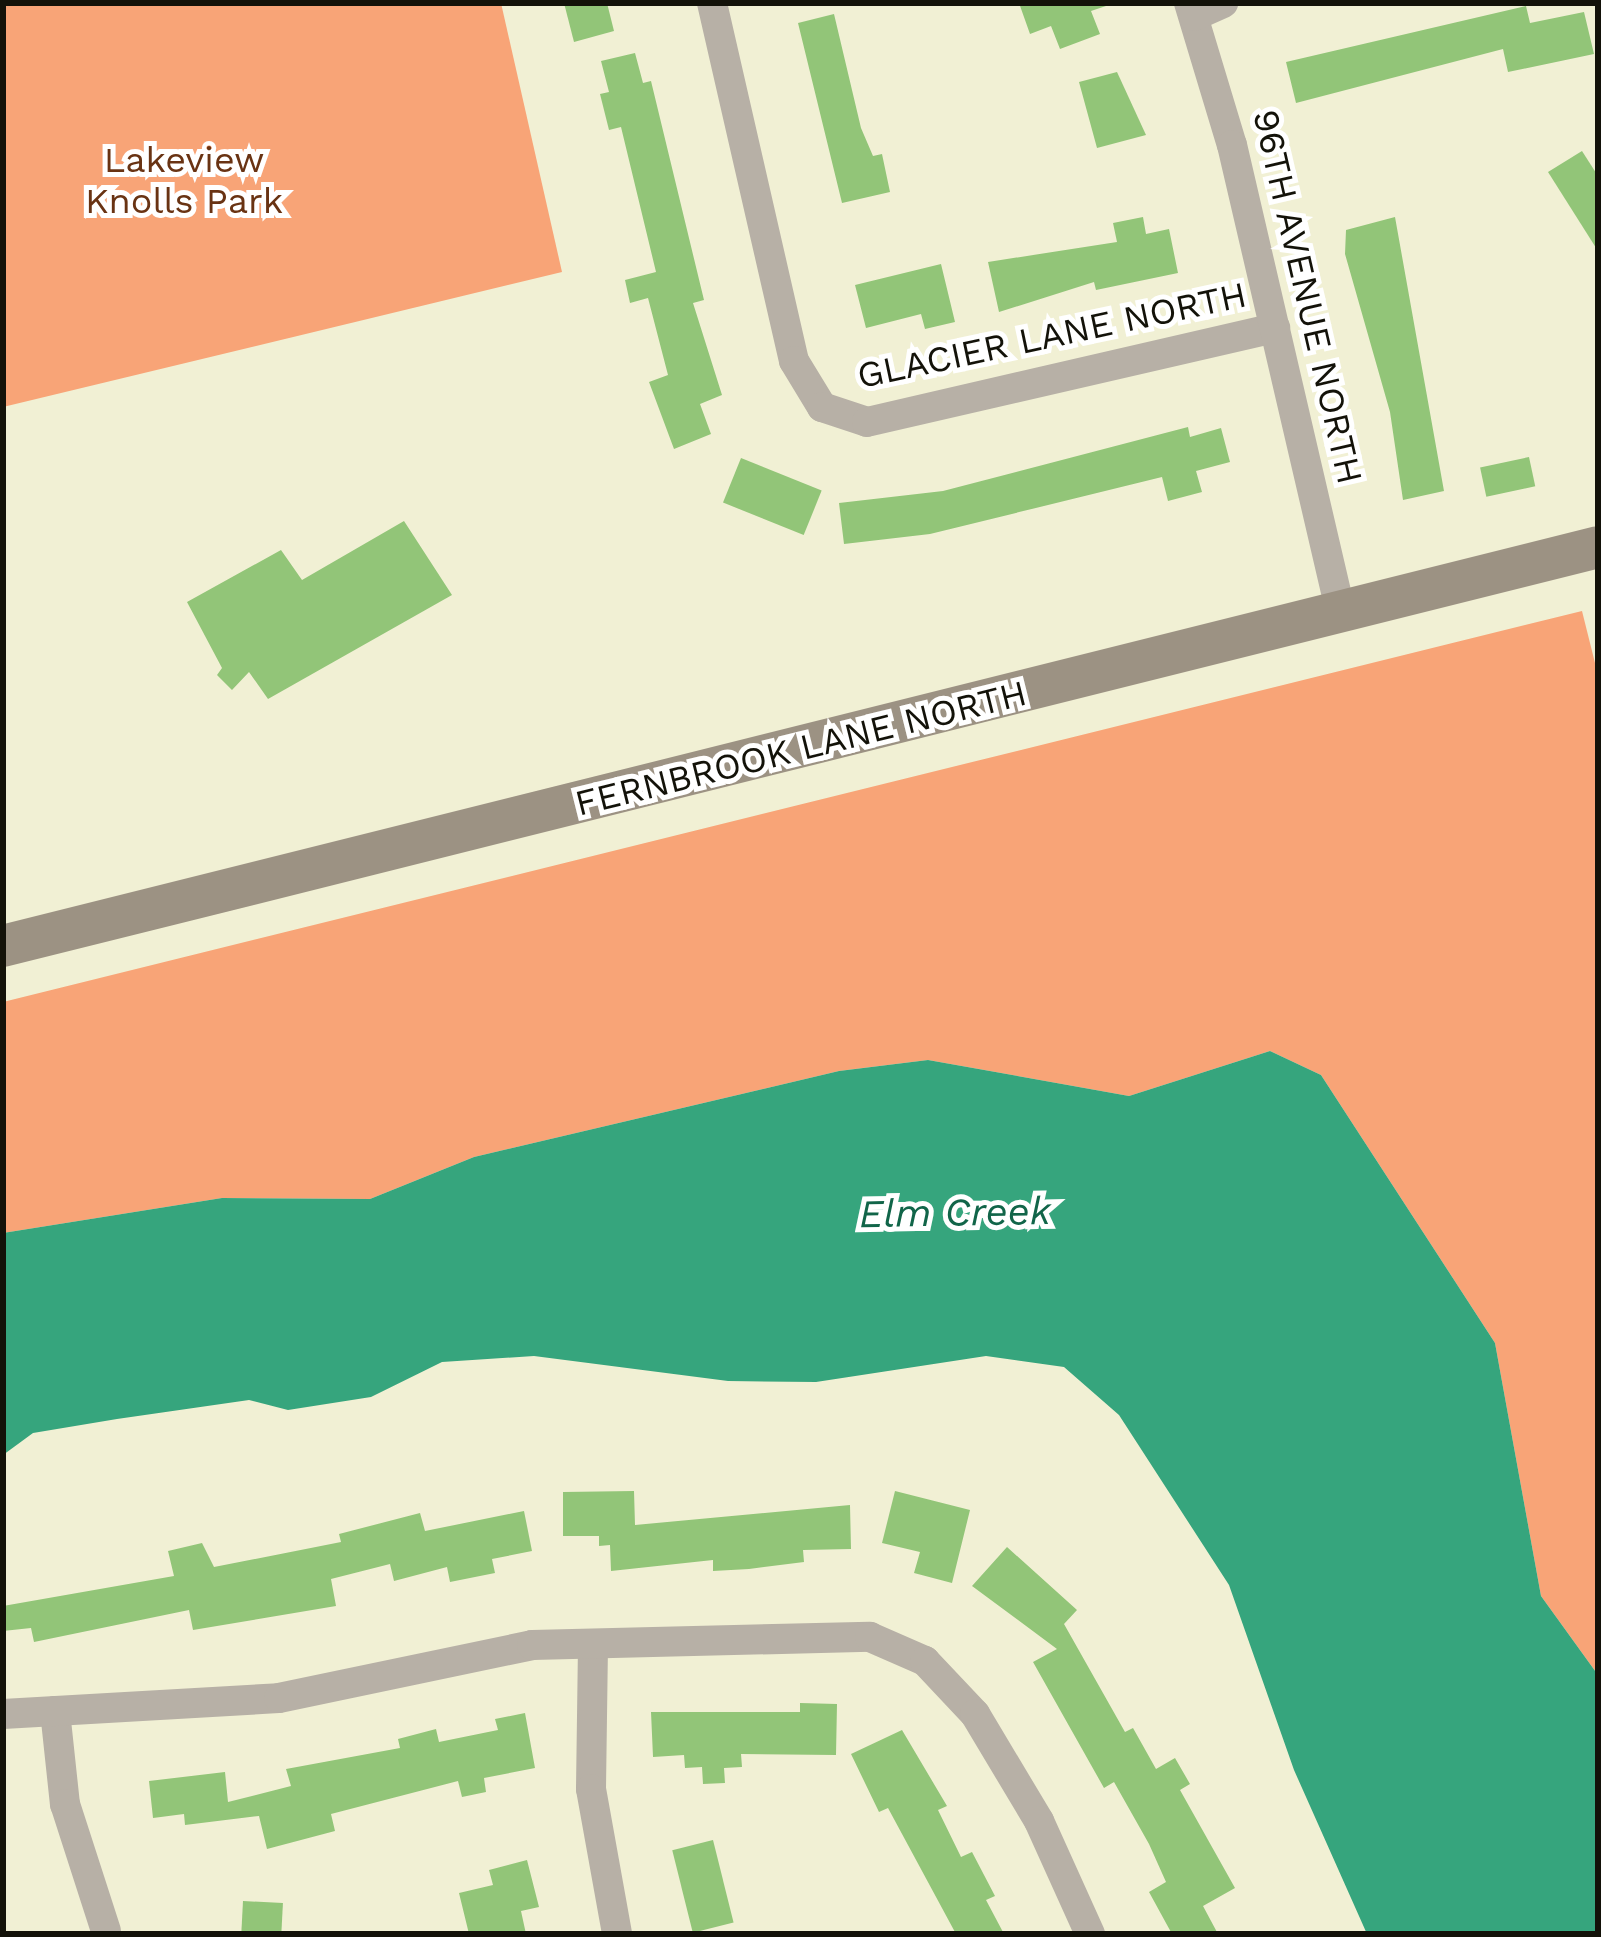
<!DOCTYPE html>
<style>
body{margin:0}
#map{position:relative;width:1601px;height:1937px;overflow:hidden;background:#f1f0d4;font-family:"Work Sans",sans-serif}
div>[style]{position:absolute}
.green>*{inset:0;background:#f8a477}
.water>*{inset:0;background:#36a57d}
.building>*{inset:0;background:#92c578;transform-origin:0 0}
.street>*{height:30px;margin:-15px;padding:0 15px;transform-origin:15px;border-radius:15px;background:#b7b0a6}
.secondary>*{height:42px;margin:-21px;padding:0 21px;transform-origin:21px;border-radius:21px;background:#9c9283}
span{translate:-50% -50%;white-space:nowrap;text-align:center;line-height:1.15;-webkit-text-stroke:10px #fff;paint-order:stroke}
.park-label{font-size:36px;color:#693313}
.street-label{font-size:36px;color:#131209}
.water-label{font-size:39px;color:#116549;font-style:italic}
.frame{position:absolute;inset:0;border:6px solid #131209;pointer-events:none}
</style>
<div id="map">
<div class="green">
<i style="clip-path:polygon(3px 3px,501px 3px,562px 272px,3px 407px)"></i>
<i style="clip-path:polygon(1582px 611px,1598px 675px,1598px 1675px,1541px 1596px,1495px 1343px,1321px 1075px,1270px 1051px,1129px 1096px,928px 1060px,839px 1071px,474px 1157px,370px 1199px,222px 1198px,3px 1233px,3px 1002px)"></i>
</div>
<div class="water">
<i style="clip-path:polygon(1270px 1051px,1321px 1075px,1495px 1343px,1541px 1596px,1598px 1675px,1598px 1934px,1367px 1934px,1294px 1770px,1229px 1585px,1119px 1415px,1064px 1367px,986px 1356px,816px 1382px,728px 1381px,534px 1356px,442px 1362px,371px 1397px,288px 1410px,249px 1400px,117px 1419px,33px 1433px,3px 1455px,3px 1233px,222px 1198px,370px 1199px,474px 1157px,839px 1071px,928px 1060px,1129px 1096px)"></i>
</div>
<div class="building">
<i style="clip-path:polygon(564px 3px,607px 3px,614px 31px,574px 42px)"></i>
<i style="clip-path:polygon(1019px 3px,1106px 3px,1106px 6px,1091px 11px,1100px 34px,1060px 49px,1051px 26px,1030px 34px)"></i>
<i style="clip-path:polygon(1526px 6px,1530px 23px,1584px 12px,1594px 54px,1508px 72px,1503px 49px,1296px 103px,1286px 62px)"></i>
<i style="clip-path:polygon(834px 14px,861px 128px,873px 156px,882px 154px,890px 192px,842px 203px,798px 23px)"></i>
<i style="clip-path:polygon(635px 53px,643px 83px,651px 81px,704px 300px,693px 303px,722px 395px,700px 404px,711px 434px,674px 449px,649px 382px,668px 375px,648px 298px,630px 303px,625px 280px,656px 272px,621px 127px,609px 130px,600px 94px,609px 92px,601px 61px)"></i>
<i style="clip-path:polygon(1117px 72px,1146px 135px,1097px 148px,1079px 82px)"></i>
<i style="clip-path:polygon(1582px 151px,1598px 176px,1598px 251px,1548px 172px)"></i>
<i style="clip-path:polygon(1143px 217px,1146px 234px,1169px 229px,1178px 273px,1096px 290px,1094px 282px,999px 312px,988px 262px,1117px 242px,1113px 223px)"></i>
<i style="clip-path:polygon(1395px 217px,1444px 491px,1403px 500px,1390px 412px,1345px 254px,1346px 230px)"></i>
<i style="clip-path:polygon(941px 264px,955px 322px,925px 329px,921px 314px,866px 328px,855px 285px)"></i>
<i style="clip-path:polygon(1188px 427px,1190px 437px,1221px 428px,1230px 462px,1196px 471px,1202px 492px,1168px 501px,1162px 477px,930px 534px,844px 544px,839px 503px,943px 491px)"></i>
<i style="left:1529px;top:457px;width:30px;height:50px;rotate:78deg"></i>
<i style="left:741px;top:458px;width:87px;height:48px;rotate:22deg"></i>
<i style="clip-path:polygon(404px 521px,452px 595px,268px 699px,249px 672px,232px 690px,217px 675px,222px 668px,187px 602px,281px 550px,302px 580px)"></i>
<i style="clip-path:polygon(634px 1491px,635px 1525px,850px 1505px,851px 1549px,803px 1550px,804px 1562px,749px 1569px,713px 1571px,713px 1560px,611px 1571px,610px 1545px,599px 1546px,599px 1536px,563px 1536px,563px 1492px)"></i>
<i style="clip-path:polygon(895px 1491px,970px 1510px,952px 1583px,914px 1573px,920px 1552px,882px 1543px)"></i>
<i style="clip-path:polygon(524px 1511px,532px 1551px,492px 1559px,495px 1573px,450px 1582px,447px 1567px,394px 1581px,390px 1564px,331px 1579px,336px 1606px,193px 1630px,189px 1610px,34px 1642px,31px 1628px,3px 1631px,3px 1606px,174px 1576px,168px 1551px,202px 1543px,214px 1567px,341px 1542px,339px 1534px,420px 1513px,425px 1531px)"></i>
<i style="clip-path:polygon(1007px 1547px,1077px 1610px,1064px 1624px,1125px 1732px,1133px 1728px,1156px 1769px,1175px 1758px,1190px 1784px,1180px 1790px,1235px 1888px,1203px 1906px,1218px 1934px,1172px 1934px,1149px 1892px,1166px 1882px,1149px 1844px,1114px 1782px,1104px 1788px,1033px 1662px,1057px 1649px,972px 1586px)"></i>
<i style="clip-path:polygon(800px 1703px,837px 1704px,836px 1755px,741px 1754px,742px 1767px,724px 1768px,725px 1783px,703px 1784px,702px 1767px,685px 1768px,684px 1755px,653px 1757px,651px 1712px,800px 1712px)"></i>
<i style="clip-path:polygon(525px 1713px,535px 1768px,484px 1778px,486px 1792px,462px 1797px,458px 1781px,331px 1814px,335px 1831px,267px 1849px,259px 1816px,185px 1825px,184px 1814px,153px 1818px,149px 1781px,225px 1772px,228px 1802px,291px 1786px,286px 1769px,400px 1748px,398px 1739px,436px 1729px,439px 1742px,498px 1730px,495px 1719px)"></i>
<i style="clip-path:polygon(902px 1730px,947px 1806px,938px 1810px,961px 1857px,972px 1852px,995px 1896px,986px 1900px,1004px 1934px,956px 1934px,888px 1808px,879px 1812px,851px 1754px)"></i>
<i style="left:713px;top:1840px;width:85px;height:42px;rotate:76deg"></i>
<i style="clip-path:polygon(527px 1860px,539px 1907px,521px 1911px,526px 1934px,469px 1934px,459px 1893px,493px 1885px,489px 1870px)"></i>
<i style="left:243px;top:1901px;width:40px;height:33px;rotate:3deg"></i>
</div>
<div class="street">
<i style="left:712px;top:3px;width:367px;rotate:77.1deg"></i>
<i style="left:794px;top:361px;width:54px;rotate:58.7deg"></i>
<i style="left:822px;top:407px;width:47px;rotate:18.4deg"></i>
<i style="left:867px;top:422px;width:419px;rotate:-13deg"></i>
<i style="left:1189px;top:3px;width:148px;rotate:73.2deg"></i>
<i style="left:1232px;top:145px;width:480px;rotate:76.9deg"></i>
<i style="left:1194px;top:16px;width:32px;rotate:-24deg"></i>
<i style="left:593px;top:1645px;width:144px;rotate:90.8deg"></i>
<i style="left:591px;top:1789px;width:147px;rotate:79.8deg"></i>
<i style="left:55px;top:1711px;width:94px;rotate:83.9deg"></i>
<i style="left:65px;top:1804px;width:133px;rotate:72.1deg"></i>
<i style="left:3px;top:1714px;width:276px;rotate:-3.3deg"></i>
<i style="left:279px;top:1698px;width:258px;rotate:-11.8deg"></i>
<i style="left:532px;top:1645px;width:338px;rotate:-1.4deg"></i>
<i style="left:870px;top:1637px;width:60px;rotate:23.6deg"></i>
<i style="left:925px;top:1661px;width:73px;rotate:46.7deg"></i>
<i style="left:975px;top:1714px;width:125px;rotate:59.1deg"></i>
<i style="left:1039px;top:1821px;width:124px;rotate:65.7deg"></i>
</div>
<div class="secondary">
<i style="left:3px;top:946px;width:1644px;rotate:-14.04deg"></i>
</div>
<div class="park-label">
<span style="left:184px;top:181px">Lakeview<br>Knolls Park</span>
</div>
<div class="street-label">
<span style="left:1307px;top:297px;rotate:77deg">96TH AVENUE NORTH</span>
<span style="left:1052px;top:336px;rotate:-12deg">GLACIER LANE NORTH</span>
<span style="left:801px;top:749px;rotate:-14deg">FERNBROOK LANE NORTH</span>
</div>
<div class="water-label">
<span style="left:955px;top:1213px;rotate:-1deg">Elm Creek</span>
</div>
<div class="frame"></div>
</div>
